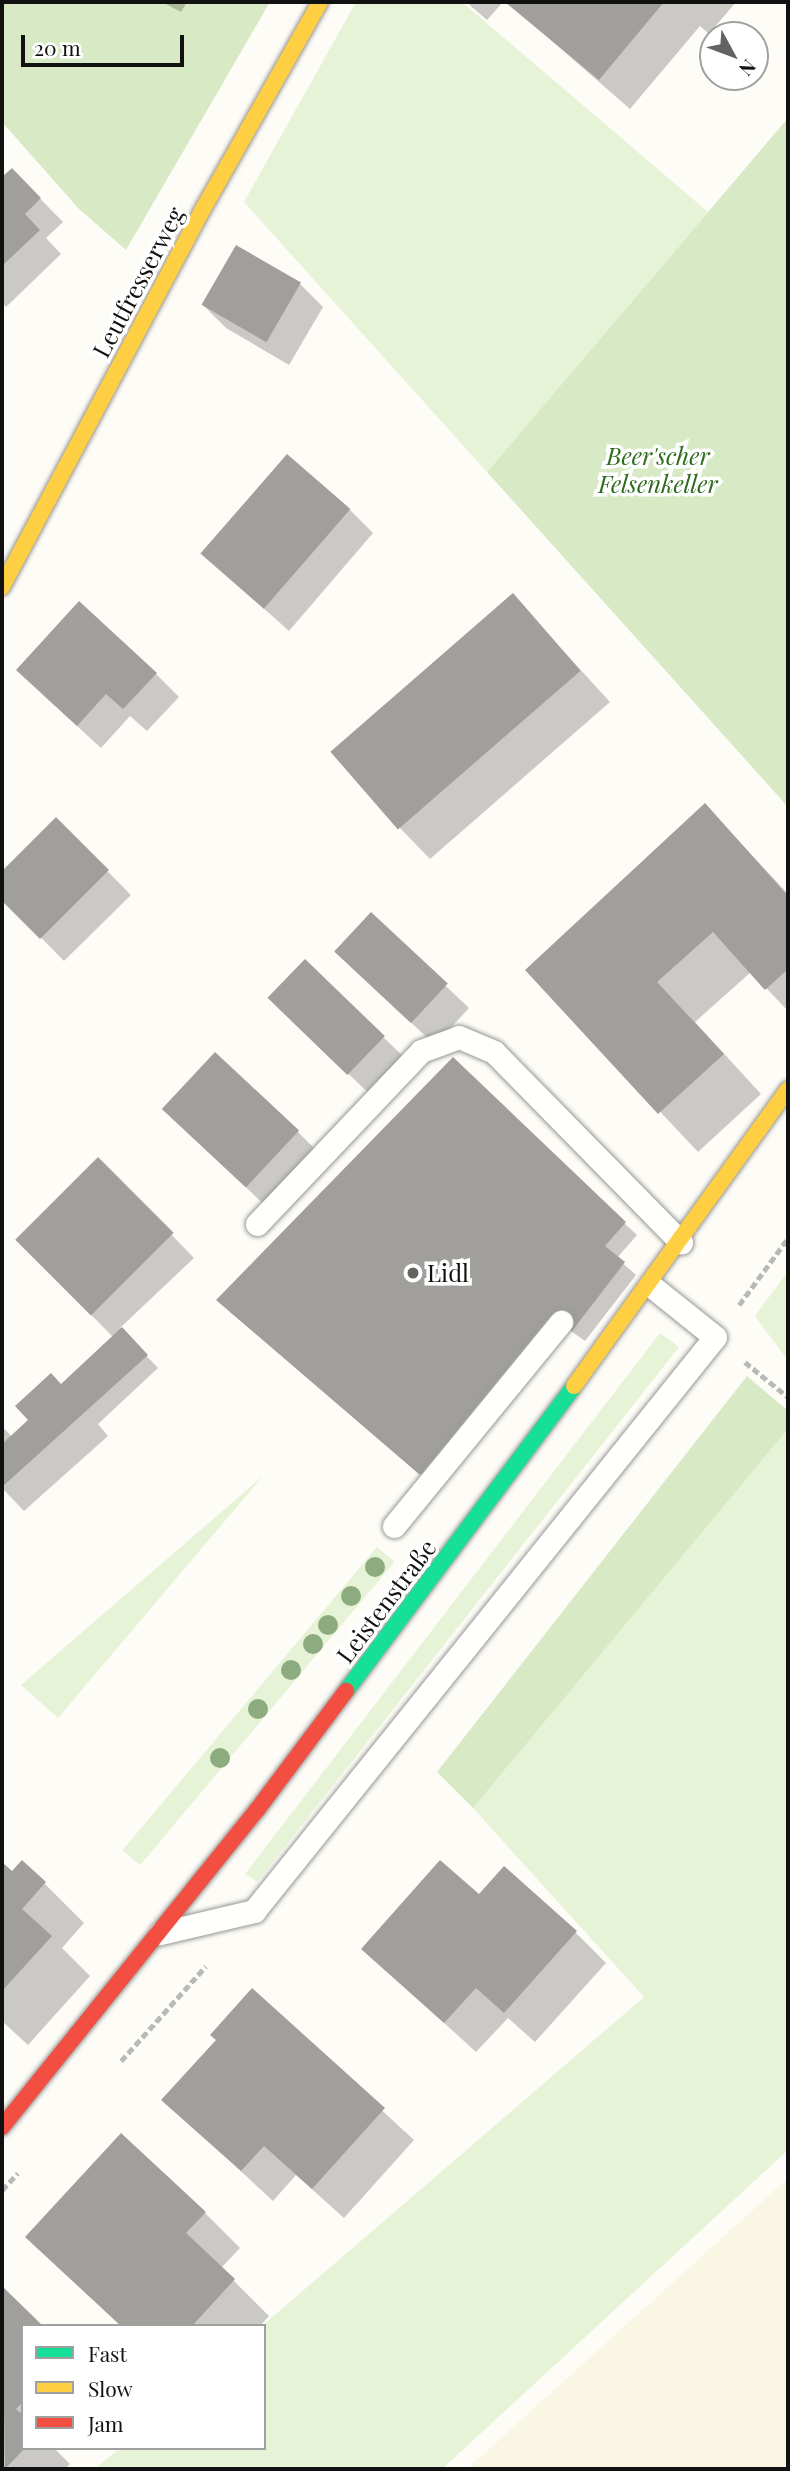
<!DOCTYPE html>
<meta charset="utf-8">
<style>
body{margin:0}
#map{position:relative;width:790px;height:2471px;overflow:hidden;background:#fdfcf7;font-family:"Playfair Display",serif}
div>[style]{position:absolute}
.farmland>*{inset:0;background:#f9f7e4}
.green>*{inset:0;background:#e7f3d7;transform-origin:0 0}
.forest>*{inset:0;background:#d8eac5}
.shadow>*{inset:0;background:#0003}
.building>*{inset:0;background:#a19f9c;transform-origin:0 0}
.path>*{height:4.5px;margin-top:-2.25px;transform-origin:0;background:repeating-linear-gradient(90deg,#b9b9b8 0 7px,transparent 0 10.5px)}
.roads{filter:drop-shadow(0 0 2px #979795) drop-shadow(0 0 2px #979795)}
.lane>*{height:23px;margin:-11.5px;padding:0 11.5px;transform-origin:11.5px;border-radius:11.5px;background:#fffffe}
.fast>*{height:16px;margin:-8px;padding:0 8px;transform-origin:8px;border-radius:8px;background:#16e098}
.slow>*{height:16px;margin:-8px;padding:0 8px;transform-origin:8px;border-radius:8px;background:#ffcf43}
.jam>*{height:16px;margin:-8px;padding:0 8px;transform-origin:8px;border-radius:8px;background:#f24e42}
.trees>*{width:20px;height:20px;margin:-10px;border-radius:50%;background:#8cac80}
.dots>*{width:19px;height:19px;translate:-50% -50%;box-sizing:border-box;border:4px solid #fff;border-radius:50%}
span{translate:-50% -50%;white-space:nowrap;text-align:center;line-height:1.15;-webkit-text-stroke:7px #fff;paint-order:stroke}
.street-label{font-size:24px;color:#111}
.park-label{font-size:24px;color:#2f6b1f;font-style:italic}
.poi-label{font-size:24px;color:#111}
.left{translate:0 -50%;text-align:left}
.frame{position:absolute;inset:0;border:4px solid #111;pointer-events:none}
.legend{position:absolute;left:21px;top:2324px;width:245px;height:126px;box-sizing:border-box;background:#fff;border:2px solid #a0a0a0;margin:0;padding:9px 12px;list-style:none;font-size:21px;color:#111}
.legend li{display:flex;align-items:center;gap:14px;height:35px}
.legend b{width:35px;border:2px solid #a0a0a0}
.north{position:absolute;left:699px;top:21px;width:70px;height:70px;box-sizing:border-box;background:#fff;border:2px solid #a0a0a0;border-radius:50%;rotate:131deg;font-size:19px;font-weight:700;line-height:28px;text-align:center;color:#111}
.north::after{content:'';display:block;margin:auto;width:24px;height:32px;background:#646362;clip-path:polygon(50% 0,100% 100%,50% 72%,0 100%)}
.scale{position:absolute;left:21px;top:35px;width:163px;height:32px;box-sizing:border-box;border:4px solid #111;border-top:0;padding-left:9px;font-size:21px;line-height:24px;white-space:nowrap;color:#111;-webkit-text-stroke:5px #fff;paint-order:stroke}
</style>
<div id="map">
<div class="farmland">
<i style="clip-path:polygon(788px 2178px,788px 2469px,467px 2469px)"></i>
</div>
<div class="green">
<i style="clip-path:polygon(356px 2px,462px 2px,708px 212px,487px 472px,244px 202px)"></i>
<i style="clip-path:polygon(788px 1271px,788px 1361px,755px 1316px)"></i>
<i style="clip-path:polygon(660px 1333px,679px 1347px,257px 1882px,245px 1874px)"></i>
<i style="clip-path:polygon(788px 1429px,788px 2150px,442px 2469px,95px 2469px,120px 2448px,264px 2448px,262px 2326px,644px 1997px,473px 1808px)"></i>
<i style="clip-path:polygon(263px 1476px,58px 1718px,21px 1685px)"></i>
<i style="left:377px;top:1547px;width:23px;height:396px;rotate:40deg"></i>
</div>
<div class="forest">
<i style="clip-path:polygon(2px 2px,270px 2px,126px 250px,78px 208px,2px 122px)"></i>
<i style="clip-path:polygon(788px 118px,788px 807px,487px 472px)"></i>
<i style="clip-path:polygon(747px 1376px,788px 1411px,788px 1429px,473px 1808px,437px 1772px)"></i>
</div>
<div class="shadow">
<i style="clip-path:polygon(162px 2px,187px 2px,181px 12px)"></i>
<i style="clip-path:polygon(466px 2px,503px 2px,487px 20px)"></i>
<i style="clip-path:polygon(507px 2px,736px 2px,709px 34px,700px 26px,630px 109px)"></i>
<i style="clip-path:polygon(12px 170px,63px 222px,46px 238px,61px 254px,6px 307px,2px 302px,2px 179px)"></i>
<i style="clip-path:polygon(300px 284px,323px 307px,289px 365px,226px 328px,203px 305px)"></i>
<i style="clip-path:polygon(350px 510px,373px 533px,289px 631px,203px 554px)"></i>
<i style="clip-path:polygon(513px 596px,610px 702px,430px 859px,400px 828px)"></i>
<i style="clip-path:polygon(156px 674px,179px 697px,147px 731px,130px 716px,101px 748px,41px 693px)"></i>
<i style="clip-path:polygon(705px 805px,788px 894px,788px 1011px,751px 972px,695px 1022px,761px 1094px,698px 1152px,527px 970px)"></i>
<i style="clip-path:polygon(56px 819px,131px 895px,64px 961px,2px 898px,2px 874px)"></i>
<i style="clip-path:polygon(371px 915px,469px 1008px,435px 1045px,360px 975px)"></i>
<i style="clip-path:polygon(305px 962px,407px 1060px,373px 1097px,293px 1022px)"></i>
<i style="clip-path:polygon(187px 1132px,298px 1132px,321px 1155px,270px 1210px)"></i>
<i style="clip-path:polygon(98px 1159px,194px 1258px,120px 1328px,158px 1368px,98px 1424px,108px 1436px,24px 1511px,2px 1488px,2px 1426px,12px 1437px,114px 1338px,16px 1239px)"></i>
<i style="clip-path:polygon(624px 1223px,637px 1235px,617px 1258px,636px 1275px,585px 1341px,564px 1326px,434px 1485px,230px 1312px)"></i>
<i style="clip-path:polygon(2px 1865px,12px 1874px,44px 1883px,84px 1923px,62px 1948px,90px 1976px,28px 2045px,2px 2021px)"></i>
<i style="clip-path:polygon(479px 1896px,575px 1932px,606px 1963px,535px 2042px,508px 2018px,476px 2052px,363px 1949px)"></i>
<i style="clip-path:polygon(252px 1991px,414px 2140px,344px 2218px,296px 2175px,273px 2201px,164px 2100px,218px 2040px)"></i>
<i style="clip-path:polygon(205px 2213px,240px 2248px,221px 2268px,269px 2316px,260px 2326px,121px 2326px,27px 2237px)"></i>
<i style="clip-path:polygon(2px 2288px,40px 2326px,23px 2326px,23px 2448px,54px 2448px,70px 2464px,65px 2469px,2px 2469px)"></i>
</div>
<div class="building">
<i style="clip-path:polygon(505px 2px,664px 2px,599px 80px)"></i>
<i style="clip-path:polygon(12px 168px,41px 198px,25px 214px,40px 230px,2px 266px,2px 177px)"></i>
<i style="left:236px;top:245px;width:75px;height:69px;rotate:30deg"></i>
<i style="left:287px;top:454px;width:84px;height:132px;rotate:41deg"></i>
<i style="left:513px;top:593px;width:103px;height:242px;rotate:49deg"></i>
<i style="clip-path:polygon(79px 601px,157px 673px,123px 709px,106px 694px,77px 726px,16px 670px)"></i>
<i style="clip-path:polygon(705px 803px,788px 896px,788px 969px,765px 990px,713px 932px,657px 982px,724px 1054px,658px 1114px,525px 970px)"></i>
<i style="clip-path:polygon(56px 817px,109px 870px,40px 939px,2px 901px,2px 871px)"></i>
<i style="left:371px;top:912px;width:105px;height:54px;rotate:43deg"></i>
<i style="left:305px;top:959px;width:111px;height:54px;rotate:44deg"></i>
<i style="left:215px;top:1052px;width:115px;height:78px;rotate:43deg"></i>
<i style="clip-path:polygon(453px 1057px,626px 1222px,605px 1246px,625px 1262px,572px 1331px,551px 1315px,420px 1475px,216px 1300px)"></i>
<i style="left:98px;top:1157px;width:107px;height:117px;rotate:45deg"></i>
<i style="clip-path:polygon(122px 1327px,148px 1355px,2px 1487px,2px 1444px,28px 1420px,15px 1406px,51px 1373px,61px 1384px)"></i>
<i style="clip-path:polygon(22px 1860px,46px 1882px,22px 1909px,52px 1936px,2px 1991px,2px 1862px,12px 1871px)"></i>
<i style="clip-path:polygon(440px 1860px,479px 1894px,504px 1866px,577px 1931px,504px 2013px,476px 1988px,444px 2023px,361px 1949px)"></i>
<i style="clip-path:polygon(252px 1988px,385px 2108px,312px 2189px,264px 2146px,241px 2171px,161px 2100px,216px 2040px,210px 2035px)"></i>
<i style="clip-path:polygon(121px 2133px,206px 2212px,186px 2233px,235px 2279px,192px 2326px,121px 2326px,25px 2237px)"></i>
<i style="clip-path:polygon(2px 2286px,43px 2326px,23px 2326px,23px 2402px,16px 2409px,23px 2415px,25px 2448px,5px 2469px)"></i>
</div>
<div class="path">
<i style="left:739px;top:1305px;width:83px;rotate:-53.8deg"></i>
<i style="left:745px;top:1362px;width:55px;rotate:39.1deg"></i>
<i style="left:121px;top:2061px;width:127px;rotate:-48.2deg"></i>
<i style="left:2px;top:2190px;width:23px;rotate:-47deg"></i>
</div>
<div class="roads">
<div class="lane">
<i style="left:257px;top:1224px;width:238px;rotate:-46.5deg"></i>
<i style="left:421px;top:1051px;width:40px;rotate:-20.2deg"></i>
<i style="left:459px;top:1037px;width:38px;rotate:23deg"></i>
<i style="left:494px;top:1052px;width:267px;rotate:45.5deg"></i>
<i style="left:394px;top:1526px;width:264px;rotate:-50.7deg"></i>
<i style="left:161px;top:1933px;width:96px;rotate:-13.3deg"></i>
<i style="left:254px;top:1911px;width:736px;rotate:-51.23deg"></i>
<i style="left:715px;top:1337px;width:83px;rotate:-141.3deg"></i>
</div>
<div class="fast">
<i style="left:346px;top:1691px;width:381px;rotate:-53.2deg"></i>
</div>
<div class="slow">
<i style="left:2px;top:587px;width:428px;rotate:-62deg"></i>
<i style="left:203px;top:209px;width:238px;rotate:-60.5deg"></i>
<i style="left:574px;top:1386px;width:366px;rotate:-54.2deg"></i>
</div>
<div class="jam">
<i style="left:2px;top:2127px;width:407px;rotate:-51.2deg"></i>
<i style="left:257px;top:1810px;width:149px;rotate:-53.2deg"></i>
</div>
</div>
<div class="trees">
<i style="left:375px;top:1567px"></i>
<i style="left:351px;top:1596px"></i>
<i style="left:328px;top:1625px"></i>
<i style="left:313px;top:1644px"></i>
<i style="left:291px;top:1670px"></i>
<i style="left:258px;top:1709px"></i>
<i style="left:220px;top:1758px"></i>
</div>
<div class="dots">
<i style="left:413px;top:1273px;background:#646362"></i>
</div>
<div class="street-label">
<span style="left:138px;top:282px;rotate:-62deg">Leutfresserweg</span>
<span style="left:386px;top:1601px;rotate:-53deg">Leistenstraße</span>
</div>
<div class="park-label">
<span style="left:658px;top:470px">Beer'scher<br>Felsenkeller</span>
</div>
<div class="poi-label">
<span class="left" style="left:427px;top:1273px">Lidl</span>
</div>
<div class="frame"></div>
<ul class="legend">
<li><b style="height:9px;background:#16e098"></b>Fast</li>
<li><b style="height:9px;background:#ffcf43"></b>Slow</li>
<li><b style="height:9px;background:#f24e42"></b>Jam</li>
</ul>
<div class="north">N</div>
<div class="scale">20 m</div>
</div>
